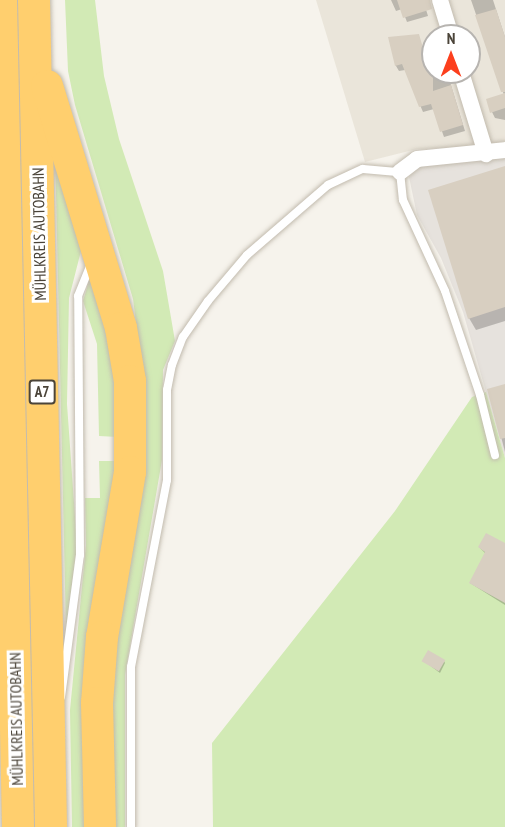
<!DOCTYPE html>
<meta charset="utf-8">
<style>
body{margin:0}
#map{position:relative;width:505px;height:827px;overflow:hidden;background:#f6f3ec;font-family:"PT Sans Narrow",sans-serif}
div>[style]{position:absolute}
.residential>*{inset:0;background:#eae5da}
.industrial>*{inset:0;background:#e6e2dd}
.green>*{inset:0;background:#d2eab5}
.shadow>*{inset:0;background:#0003}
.building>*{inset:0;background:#d8cfc1;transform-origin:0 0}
.roads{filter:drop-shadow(0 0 2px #c2bbae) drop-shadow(0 0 2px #c2bbae)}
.service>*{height:8px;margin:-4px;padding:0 4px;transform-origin:4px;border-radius:4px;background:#fff}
.minor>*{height:16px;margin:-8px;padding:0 8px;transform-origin:8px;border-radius:8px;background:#fff}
.motorway>*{height:32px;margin:-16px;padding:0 16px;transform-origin:16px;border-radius:16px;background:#ffcf6e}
span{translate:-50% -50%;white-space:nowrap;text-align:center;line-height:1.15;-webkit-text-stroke:6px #fff;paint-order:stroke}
.shield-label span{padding:2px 4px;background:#fff;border:2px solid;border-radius:4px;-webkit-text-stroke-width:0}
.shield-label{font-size:15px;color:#4b4439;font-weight:700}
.street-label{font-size:16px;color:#4b4439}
.north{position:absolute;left:421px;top:24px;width:60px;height:60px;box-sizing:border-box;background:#fff;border:2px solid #b7b4b0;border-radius:50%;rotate:0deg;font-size:16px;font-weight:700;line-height:24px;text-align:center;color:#4b4439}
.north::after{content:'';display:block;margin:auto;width:21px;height:27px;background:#fc3f1d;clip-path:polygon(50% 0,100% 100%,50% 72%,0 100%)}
</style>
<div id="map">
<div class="residential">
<i style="clip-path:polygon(evenodd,316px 0,505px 0,505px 141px,475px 147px,417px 149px,365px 162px,316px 0,433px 36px,469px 36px,469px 72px,433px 72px,433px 36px)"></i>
</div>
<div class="industrial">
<i style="clip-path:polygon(505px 155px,505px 458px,463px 312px,441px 258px,417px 215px,409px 177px,415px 169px,426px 164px)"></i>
</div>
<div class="green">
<i style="clip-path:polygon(65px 0,95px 0,104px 76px,119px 139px,163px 271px,175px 341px,163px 370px,162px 460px,125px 675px,125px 827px,108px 827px,107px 769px,140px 354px,133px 299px,75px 105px,68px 71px)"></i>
<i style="clip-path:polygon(55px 149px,82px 247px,69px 298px,67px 404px,77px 545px,66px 630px)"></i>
<i style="clip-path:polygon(98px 275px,124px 403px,92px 827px,72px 827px,70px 710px,86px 545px,85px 498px,100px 498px,99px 461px,117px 461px,118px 437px,99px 436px,97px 344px,83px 301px,89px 281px)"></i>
<i style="clip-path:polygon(486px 392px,505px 458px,505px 827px,213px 827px,212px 743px,395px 511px,472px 397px)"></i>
</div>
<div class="shadow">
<i style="clip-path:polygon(391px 0,423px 0,428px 16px,407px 22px,402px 9px,396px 11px)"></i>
<i style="clip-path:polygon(471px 0,493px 0,505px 37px,505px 120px,495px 118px,492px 112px,504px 95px)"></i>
<i style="clip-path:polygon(418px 35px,426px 57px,433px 55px,433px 72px,447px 72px,465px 131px,444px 137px,434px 109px,423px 112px,405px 70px,399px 71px,396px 66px,389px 38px)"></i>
<i style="clip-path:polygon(505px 168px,505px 321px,476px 330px,469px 318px)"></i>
<i style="clip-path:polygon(505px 386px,505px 452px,489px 390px)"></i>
<i style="clip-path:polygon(505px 545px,505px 605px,470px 583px,486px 554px,479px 547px)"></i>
<i style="clip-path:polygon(424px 661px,444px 661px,445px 663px,440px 673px)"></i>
</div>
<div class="building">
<i style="clip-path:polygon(397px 0,430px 0,432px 9px,403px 18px)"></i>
<i style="clip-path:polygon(496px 9px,505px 37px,505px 92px,501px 92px,475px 15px)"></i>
<i style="clip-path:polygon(419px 34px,425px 55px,433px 53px,433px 91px,451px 85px,463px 125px,440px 132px,431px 104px,419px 107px,402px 64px,395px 66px,388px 37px)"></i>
<i style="clip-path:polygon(505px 93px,505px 108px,490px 113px,486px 99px)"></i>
<i style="clip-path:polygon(505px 166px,505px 307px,468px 319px,428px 190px)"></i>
<i style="clip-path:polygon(505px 384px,505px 438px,500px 439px,487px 389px)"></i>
<i style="clip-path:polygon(486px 533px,505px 543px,505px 603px,469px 583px,485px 552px,478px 547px)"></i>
<i style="left:428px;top:650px;width:20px;height:13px;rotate:30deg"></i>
</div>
<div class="roads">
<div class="service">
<i style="left:61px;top:697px;width:143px;rotate:-82.4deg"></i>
<i style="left:80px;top:555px;width:259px;rotate:-90.4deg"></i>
<i style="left:78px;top:296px;width:37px;rotate:-68deg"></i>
<i style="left:131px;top:827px;width:160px;rotate:-90deg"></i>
<i style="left:131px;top:667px;width:190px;rotate:-79.1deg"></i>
<i style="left:167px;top:480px;width:90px;rotate:-90deg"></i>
<i style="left:167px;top:390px;width:25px;rotate:-79deg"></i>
<i style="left:172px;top:365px;width:30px;rotate:-69deg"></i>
<i style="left:183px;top:337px;width:44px;rotate:-55.2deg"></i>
<i style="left:208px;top:301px;width:60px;rotate:-49.7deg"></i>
<i style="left:247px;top:255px;width:107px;rotate:-40.8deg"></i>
<i style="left:328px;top:185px;width:38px;rotate:-25deg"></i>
<i style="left:363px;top:169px;width:37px;rotate:5deg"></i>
<i style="left:400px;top:172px;width:28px;rotate:84deg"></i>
<i style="left:403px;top:200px;width:100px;rotate:65.2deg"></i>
<i style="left:445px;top:291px;width:110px;rotate:71.4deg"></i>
<i style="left:480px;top:395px;width:62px;rotate:76deg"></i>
</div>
<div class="minor">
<i style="left:440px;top:0;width:38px;rotate:73deg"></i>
<i style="left:461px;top:72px;width:86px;rotate:73deg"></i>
<i style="left:400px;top:172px;width:21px;rotate:-37deg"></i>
<i style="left:417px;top:159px;width:88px;rotate:-5.8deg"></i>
</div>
<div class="motorway">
<i style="left:1px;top:0;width:827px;rotate:88.82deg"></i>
<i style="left:34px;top:0;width:827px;rotate:88.82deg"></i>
<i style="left:47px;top:86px;width:253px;rotate:73deg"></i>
<i style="left:121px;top:328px;width:54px;rotate:80.4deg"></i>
<i style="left:130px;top:381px;width:91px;rotate:90deg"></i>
<i style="left:130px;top:472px;width:167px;rotate:99.6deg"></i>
<i style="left:102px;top:637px;width:66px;rotate:94.3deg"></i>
<i style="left:97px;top:703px;width:124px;rotate:88.6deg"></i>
</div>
</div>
<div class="shield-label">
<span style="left:42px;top:392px">A7</span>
</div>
<div class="street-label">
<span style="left:39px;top:234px;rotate:-91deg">MÜHLKREIS AUTOBAHN</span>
<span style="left:16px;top:719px;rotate:-91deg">MÜHLKREIS AUTOBAHN</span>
</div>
<div class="north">N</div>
</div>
